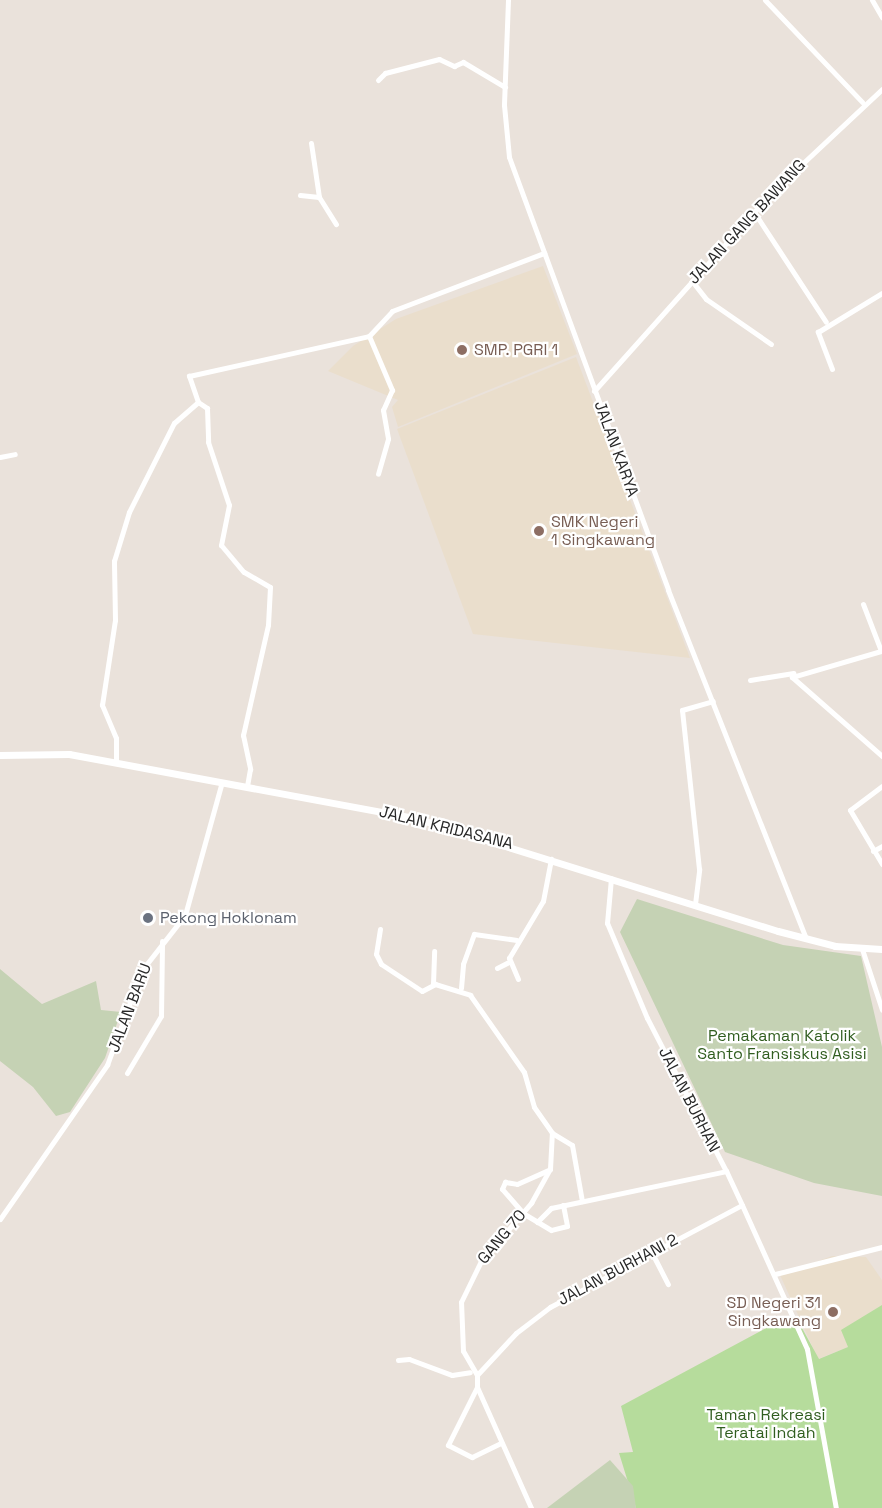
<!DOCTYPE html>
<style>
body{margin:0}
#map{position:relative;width:882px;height:1508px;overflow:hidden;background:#eae2db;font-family:"Space Grotesk",sans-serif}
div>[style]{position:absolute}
.education>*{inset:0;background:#eadecc}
.green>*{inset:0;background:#b6dc9c}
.cemetery>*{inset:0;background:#c5d2b4}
.minor>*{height:5px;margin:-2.5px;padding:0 2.5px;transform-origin:2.5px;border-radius:2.5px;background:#fff}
.tertiary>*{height:7px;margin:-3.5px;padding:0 3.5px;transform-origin:3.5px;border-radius:3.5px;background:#fff}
.dots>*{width:16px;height:16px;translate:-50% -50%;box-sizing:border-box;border:3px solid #fff;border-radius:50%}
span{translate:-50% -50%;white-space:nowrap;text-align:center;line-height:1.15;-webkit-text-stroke:4.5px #fff;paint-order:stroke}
.street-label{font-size:16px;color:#282828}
.education-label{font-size:16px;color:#785e54}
.left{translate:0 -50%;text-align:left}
.right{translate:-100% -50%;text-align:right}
.worship-label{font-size:16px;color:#5b616d}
.park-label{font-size:16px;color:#315e20}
</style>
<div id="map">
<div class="education">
<i style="clip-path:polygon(543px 266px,577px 354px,398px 427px,392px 407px,398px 400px,328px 371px,353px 346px,396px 319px)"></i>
<i style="clip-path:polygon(576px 357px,690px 658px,473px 634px,397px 429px)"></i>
<i style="clip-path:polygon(832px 1256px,866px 1257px,882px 1280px,882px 1305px,842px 1330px,848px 1347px,818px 1359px,780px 1275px)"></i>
</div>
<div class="green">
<i style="clip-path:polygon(882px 1305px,882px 1508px,636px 1508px,619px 1453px,633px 1452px,621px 1406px,785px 1318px,797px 1319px,819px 1359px,848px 1347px,841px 1330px)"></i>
</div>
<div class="cemetery">
<i style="clip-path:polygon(637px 899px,783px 945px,861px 956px,882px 1047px,882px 1196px,814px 1183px,725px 1152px,620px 932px)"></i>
<i style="clip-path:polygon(0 969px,42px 1004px,96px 981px,101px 1010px,121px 1012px,105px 1058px,70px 1112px,56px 1116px,33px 1087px,0 1061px)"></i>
<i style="clip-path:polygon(610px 1460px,633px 1486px,636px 1508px,547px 1508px)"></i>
</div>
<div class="minor">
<i style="left:508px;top:0;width:105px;rotate:92.2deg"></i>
<i style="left:504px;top:105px;width:52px;rotate:84.5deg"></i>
<i style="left:509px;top:157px;width:461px;rotate:69.8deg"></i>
<i style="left:668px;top:590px;width:375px;rotate:68.4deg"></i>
<i style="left:765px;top:0;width:141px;rotate:46.4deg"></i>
<i style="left:872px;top:0;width:20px;rotate:60deg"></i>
<i style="left:378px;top:80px;width:10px;rotate:-45deg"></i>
<i style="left:385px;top:73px;width:56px;rotate:-14.5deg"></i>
<i style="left:439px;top:59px;width:17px;rotate:25deg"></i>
<i style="left:454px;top:66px;width:10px;rotate:-24deg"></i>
<i style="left:463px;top:62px;width:49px;rotate:30.8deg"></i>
<i style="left:311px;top:143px;width:55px;rotate:81.6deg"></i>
<i style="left:319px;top:197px;width:32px;rotate:58deg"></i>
<i style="left:300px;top:195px;width:19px;rotate:6deg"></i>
<i style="left:754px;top:212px;width:131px;rotate:56.8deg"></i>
<i style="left:692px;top:281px;width:23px;rotate:52deg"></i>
<i style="left:706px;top:299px;width:79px;rotate:34.7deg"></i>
<i style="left:369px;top:336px;width:59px;rotate:66.9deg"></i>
<i style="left:392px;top:390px;width:22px;rotate:114deg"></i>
<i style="left:383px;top:410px;width:29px;rotate:80deg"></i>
<i style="left:388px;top:439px;width:36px;rotate:106deg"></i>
<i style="left:832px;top:369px;width:40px;rotate:-111deg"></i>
<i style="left:818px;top:332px;width:75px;rotate:-31.4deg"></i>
<i style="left:594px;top:391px;width:266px;rotate:-48.2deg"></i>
<i style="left:771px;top:193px;width:152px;rotate:-43.1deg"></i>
<i style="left:198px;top:402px;width:11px;rotate:34deg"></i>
<i style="left:207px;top:408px;width:34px;rotate:88deg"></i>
<i style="left:208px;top:442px;width:66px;rotate:71.6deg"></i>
<i style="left:229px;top:505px;width:41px;rotate:101.3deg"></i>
<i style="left:221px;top:545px;width:35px;rotate:50deg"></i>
<i style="left:244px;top:572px;width:30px;rotate:30deg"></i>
<i style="left:270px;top:587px;width:38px;rotate:93deg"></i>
<i style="left:268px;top:625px;width:113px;rotate:102.8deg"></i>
<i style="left:243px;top:735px;width:35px;rotate:78deg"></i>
<i style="left:250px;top:769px;width:17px;rotate:100deg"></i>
<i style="left:0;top:457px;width:15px;rotate:-11deg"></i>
<i style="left:863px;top:604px;width:50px;rotate:69deg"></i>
<i style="left:881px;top:651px;width:93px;rotate:163.7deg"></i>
<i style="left:792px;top:677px;width:120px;rotate:41.3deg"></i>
<i style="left:750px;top:680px;width:44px;rotate:-9.2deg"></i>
<i style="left:116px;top:762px;width:24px;rotate:-90deg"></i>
<i style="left:116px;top:738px;width:36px;rotate:-113deg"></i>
<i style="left:102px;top:705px;width:86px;rotate:-81.3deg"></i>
<i style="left:115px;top:620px;width:59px;rotate:-91deg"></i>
<i style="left:114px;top:561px;width:51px;rotate:-73deg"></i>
<i style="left:129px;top:512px;width:100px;rotate:-63.2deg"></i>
<i style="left:174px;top:423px;width:32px;rotate:-41deg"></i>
<i style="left:198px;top:402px;width:28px;rotate:-109deg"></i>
<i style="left:189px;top:376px;width:184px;rotate:-12.5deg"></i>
<i style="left:369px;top:336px;width:34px;rotate:-47deg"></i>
<i style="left:392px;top:311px;width:163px;rotate:-20.9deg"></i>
<i style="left:882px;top:786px;width:40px;rotate:143deg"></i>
<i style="left:850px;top:810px;width:63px;rotate:59.3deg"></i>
<i style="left:873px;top:851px;width:10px;rotate:-29deg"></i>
<i style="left:695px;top:904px;width:35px;rotate:-83deg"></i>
<i style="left:699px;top:869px;width:160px;rotate:-96.1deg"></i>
<i style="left:682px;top:710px;width:32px;rotate:-16deg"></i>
<i style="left:380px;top:929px;width:25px;rotate:99deg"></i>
<i style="left:376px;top:954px;width:11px;rotate:63deg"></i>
<i style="left:381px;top:964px;width:49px;rotate:33.4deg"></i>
<i style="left:422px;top:991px;width:15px;rotate:-28deg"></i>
<i style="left:435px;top:984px;width:37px;rotate:17deg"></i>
<i style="left:470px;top:995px;width:94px;rotate:55deg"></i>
<i style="left:524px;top:1072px;width:36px;rotate:74deg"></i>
<i style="left:534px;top:1107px;width:32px;rotate:55deg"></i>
<i style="left:862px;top:949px;width:64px;rotate:71.8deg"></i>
<i style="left:497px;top:968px;width:13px;rotate:-27deg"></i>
<i style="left:518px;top:979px;width:23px;rotate:-113deg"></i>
<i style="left:509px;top:958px;width:66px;rotate:-59.2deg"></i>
<i style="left:543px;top:901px;width:43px;rotate:-79.2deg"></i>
<i style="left:433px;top:984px;width:33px;rotate:-88deg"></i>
<i style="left:461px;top:988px;width:24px;rotate:-85deg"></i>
<i style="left:463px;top:964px;width:32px;rotate:-70deg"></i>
<i style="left:474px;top:934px;width:43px;rotate:7.9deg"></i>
<i style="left:127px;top:1073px;width:66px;rotate:-59.2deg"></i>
<i style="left:161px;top:1016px;width:75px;rotate:-89.2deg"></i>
<i style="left:563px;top:1205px;width:21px;rotate:79deg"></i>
<i style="left:567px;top:1226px;width:16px;rotate:166deg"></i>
<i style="left:551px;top:1230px;width:33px;rotate:-149deg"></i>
<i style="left:523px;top:1213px;width:32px;rotate:-131deg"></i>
<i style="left:502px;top:1189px;width:8px;rotate:-67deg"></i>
<i style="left:505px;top:1182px;width:12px;rotate:9deg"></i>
<i style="left:517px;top:1184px;width:36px;rotate:-24deg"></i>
<i style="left:550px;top:1169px;width:36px;rotate:-87deg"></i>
<i style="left:552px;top:1133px;width:23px;rotate:31deg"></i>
<i style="left:572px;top:1145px;width:57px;rotate:79.9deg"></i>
<i style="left:742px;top:1205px;width:158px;rotate:65.7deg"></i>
<i style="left:807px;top:1349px;width:162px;rotate:79.7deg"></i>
<i style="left:0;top:1219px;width:188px;rotate:-55.2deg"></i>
<i style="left:107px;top:1065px;width:101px;rotate:-69.8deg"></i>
<i style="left:142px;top:970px;width:70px;rotate:-52deg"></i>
<i style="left:185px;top:915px;width:138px;rotate:-74.5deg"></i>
<i style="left:537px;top:1222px;width:20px;rotate:-45deg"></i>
<i style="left:551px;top:1208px;width:179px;rotate:-11.9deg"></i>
<i style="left:726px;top:1171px;width:172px;rotate:-117.3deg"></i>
<i style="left:647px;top:1018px;width:103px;rotate:-112.8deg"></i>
<i style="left:607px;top:923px;width:45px;rotate:-84.9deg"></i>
<i style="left:652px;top:1253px;width:35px;rotate:63deg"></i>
<i style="left:775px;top:1274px;width:110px;rotate:-14.2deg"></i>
<i style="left:398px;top:1360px;width:11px;rotate:-5deg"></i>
<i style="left:409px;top:1359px;width:46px;rotate:20.4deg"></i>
<i style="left:452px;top:1375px;width:18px;rotate:-9deg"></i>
<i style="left:477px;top:1375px;width:57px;rotate:-47.1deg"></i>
<i style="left:516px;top:1333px;width:43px;rotate:-37.4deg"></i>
<i style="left:550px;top:1307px;width:217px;rotate:-28deg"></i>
<i style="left:742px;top:1205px;width:38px;rotate:-115deg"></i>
<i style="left:477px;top:1375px;width:28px;rotate:-120deg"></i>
<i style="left:463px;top:1351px;width:49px;rotate:-92.3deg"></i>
<i style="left:461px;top:1302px;width:46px;rotate:-64deg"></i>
<i style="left:481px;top:1261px;width:77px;rotate:-49.2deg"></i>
<i style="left:531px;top:1203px;width:39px;rotate:-61deg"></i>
<i style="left:477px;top:1375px;width:12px;rotate:90deg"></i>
<i style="left:477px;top:1387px;width:133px;rotate:65.9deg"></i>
<i style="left:477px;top:1387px;width:65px;rotate:116.6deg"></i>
<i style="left:448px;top:1445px;width:27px;rotate:27deg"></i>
<i style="left:472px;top:1457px;width:32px;rotate:-26deg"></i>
</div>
<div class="tertiary">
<i style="left:0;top:755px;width:69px;rotate:-0.8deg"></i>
<i style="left:69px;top:754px;width:352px;rotate:10.5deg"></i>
<i style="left:415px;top:818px;width:380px;rotate:17.3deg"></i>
<i style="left:778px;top:931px;width:59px;rotate:14.7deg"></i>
<i style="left:835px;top:946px;width:47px;rotate:3.7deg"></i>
</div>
<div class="dots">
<i style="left:462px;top:350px;background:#8d6e63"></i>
<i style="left:539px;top:531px;background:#8d6e63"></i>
<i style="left:148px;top:918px;background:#6b7280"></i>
<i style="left:833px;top:1312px;background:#8d6e63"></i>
</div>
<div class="street-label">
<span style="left:747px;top:222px;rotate:-47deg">JALAN GANG BAWANG</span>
<span style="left:616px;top:449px;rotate:70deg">JALAN KARYA</span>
<span style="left:446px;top:828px;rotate:14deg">JALAN KRIDASANA</span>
<span style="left:130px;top:1008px;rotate:-69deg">JALAN BARU</span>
<span style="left:689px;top:1100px;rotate:63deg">JALAN BURHAN</span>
<span style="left:502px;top:1237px;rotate:-50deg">GANG 70</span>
<span style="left:618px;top:1270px;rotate:-28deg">JALAN BURHANI 2</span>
</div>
<div class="education-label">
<span class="left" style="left:474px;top:350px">SMP. PGRI 1</span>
<span class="left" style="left:551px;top:531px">SMK Negeri<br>1 Singkawang</span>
<span class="right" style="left:821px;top:1312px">SD Negeri 31<br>Singkawang</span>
</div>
<div class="worship-label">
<span class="left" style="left:160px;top:918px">Pekong Hoklonam</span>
</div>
<div class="park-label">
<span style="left:782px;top:1045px">Pemakaman Katolik<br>Santo Fransiskus Asisi</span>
<span style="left:766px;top:1424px">Taman Rekreasi<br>Teratai Indah</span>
</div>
</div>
